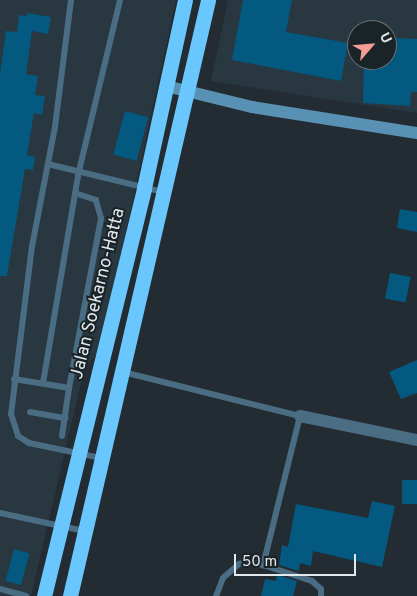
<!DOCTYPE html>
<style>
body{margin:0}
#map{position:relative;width:417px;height:596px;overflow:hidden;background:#232c32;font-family:Overpass,sans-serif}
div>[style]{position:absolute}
.built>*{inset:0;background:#283740}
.building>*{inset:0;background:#03597f;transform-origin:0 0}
.lane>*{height:6px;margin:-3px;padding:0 3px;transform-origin:3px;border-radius:3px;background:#4a6d83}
.street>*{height:12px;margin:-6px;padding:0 6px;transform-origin:6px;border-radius:6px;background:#4a6d83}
.secondary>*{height:12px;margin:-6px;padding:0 6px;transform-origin:6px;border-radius:6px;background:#5891b4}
.highway>*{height:15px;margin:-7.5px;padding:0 7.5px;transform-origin:7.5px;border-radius:7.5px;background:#6ac7fd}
span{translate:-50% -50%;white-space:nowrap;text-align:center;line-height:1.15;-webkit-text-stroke:4px #1a2328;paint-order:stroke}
.street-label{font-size:18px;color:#e2e8ec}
.north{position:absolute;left:347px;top:20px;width:50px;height:50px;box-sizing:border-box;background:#1a2328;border:1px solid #6a7276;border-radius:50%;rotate:63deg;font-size:14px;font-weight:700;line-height:20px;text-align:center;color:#e2e8ec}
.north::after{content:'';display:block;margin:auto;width:18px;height:22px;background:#f59c94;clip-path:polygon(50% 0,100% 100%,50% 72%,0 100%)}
.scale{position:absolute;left:234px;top:554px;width:122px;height:22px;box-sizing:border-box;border:2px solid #e2e8ec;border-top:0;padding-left:6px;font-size:15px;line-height:18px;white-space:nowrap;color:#e2e8ec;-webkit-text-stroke:4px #1a2328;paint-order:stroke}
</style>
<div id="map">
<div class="built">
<i style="clip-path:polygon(0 0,176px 0,100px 351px,85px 366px,31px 596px,0 596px)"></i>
<i style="clip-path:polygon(evenodd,228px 0,417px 0,417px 113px,211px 81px,228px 0,357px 30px,387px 30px,387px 60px,357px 60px,357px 30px)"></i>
</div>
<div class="building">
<i style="clip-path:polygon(243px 0,292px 0,286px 32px,348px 43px,341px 81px,232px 60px)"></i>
<i style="clip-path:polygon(27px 13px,51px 17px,48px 34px,32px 31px,26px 74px,38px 76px,35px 95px,45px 96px,42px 115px,34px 113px,27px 155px,35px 157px,33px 170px,25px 169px,7px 276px,0 276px,0 74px,6px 31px,17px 32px,19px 15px,27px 16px)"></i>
<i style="clip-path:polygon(395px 38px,417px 39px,417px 92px,411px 92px,410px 106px,363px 103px,364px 60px,387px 60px,387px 49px,395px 49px)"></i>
<i style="left:125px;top:111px;width:24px;height:45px;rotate:15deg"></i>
<i style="clip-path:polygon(400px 209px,417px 212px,417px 232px,397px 228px)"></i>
<i style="left:390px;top:273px;width:21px;height:26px;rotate:11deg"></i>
<i style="clip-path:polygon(417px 360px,417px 393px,401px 399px,389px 372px)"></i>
<i style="left:402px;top:480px;width:15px;height:24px"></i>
<i style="clip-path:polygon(372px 501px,395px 506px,382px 567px,313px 551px,311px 566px,300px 563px,299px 571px,279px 565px,282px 545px,288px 547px,296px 504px,368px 518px)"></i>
<i style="left:14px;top:549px;width:16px;height:33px;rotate:15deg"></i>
<i style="clip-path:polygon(277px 575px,297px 581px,293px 596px,261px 596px,265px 579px,276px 581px)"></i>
</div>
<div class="lane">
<i style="left:71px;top:0;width:128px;rotate:97.2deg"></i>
<i style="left:55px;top:127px;width:121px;rotate:100.9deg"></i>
<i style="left:32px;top:246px;width:169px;rotate:97.1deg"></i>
<i style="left:11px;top:414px;width:23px;rotate:72deg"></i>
<i style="left:18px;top:436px;width:13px;rotate:32deg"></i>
<i style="left:29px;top:443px;width:74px;rotate:11.8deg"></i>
<i style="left:48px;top:164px;width:118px;rotate:13.7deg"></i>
<i style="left:123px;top:372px;width:182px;rotate:14deg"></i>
<i style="left:300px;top:416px;width:154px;rotate:103.9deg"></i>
<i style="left:263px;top:565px;width:15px;rotate:-164deg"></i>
<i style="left:249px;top:561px;width:10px;rotate:163deg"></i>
<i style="left:239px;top:564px;width:21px;rotate:139deg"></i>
<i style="left:223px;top:578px;width:19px;rotate:111deg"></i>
<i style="left:14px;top:379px;width:56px;rotate:9.3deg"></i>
<i style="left:69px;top:388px;width:173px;rotate:-79.3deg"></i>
<i style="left:101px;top:218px;width:19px;rotate:-106deg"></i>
<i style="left:96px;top:200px;width:22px;rotate:-162deg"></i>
<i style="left:43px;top:383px;width:215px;rotate:-80.4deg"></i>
<i style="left:79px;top:171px;width:176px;rotate:-76.5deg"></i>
<i style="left:30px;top:412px;width:36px;rotate:10deg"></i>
<i style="left:62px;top:436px;width:49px;rotate:-81.7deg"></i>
<i style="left:0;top:513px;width:86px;rotate:12.1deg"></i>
<i style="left:263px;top:565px;width:52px;rotate:18.1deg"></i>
<i style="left:312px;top:581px;width:12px;rotate:42deg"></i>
<i style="left:321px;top:589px;width:7px;rotate:90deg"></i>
<i style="left:0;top:589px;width:27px;rotate:15deg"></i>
</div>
<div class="street">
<i style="left:300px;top:416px;width:119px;rotate:11.6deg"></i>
</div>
<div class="secondary">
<i style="left:166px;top:86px;width:89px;rotate:13.7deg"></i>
<i style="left:252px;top:107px;width:167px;rotate:9deg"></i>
</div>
<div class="highway">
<i style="left:44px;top:596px;width:420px;rotate:-76.2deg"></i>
<i style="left:144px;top:188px;width:192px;rotate:-77.7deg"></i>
<i style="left:70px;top:596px;width:612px;rotate:-76.96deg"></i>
</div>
<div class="street-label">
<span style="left:99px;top:294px;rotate:-76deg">Jalan Soekarno-Hatta</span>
</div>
<div class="north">U</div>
<div class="scale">50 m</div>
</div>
